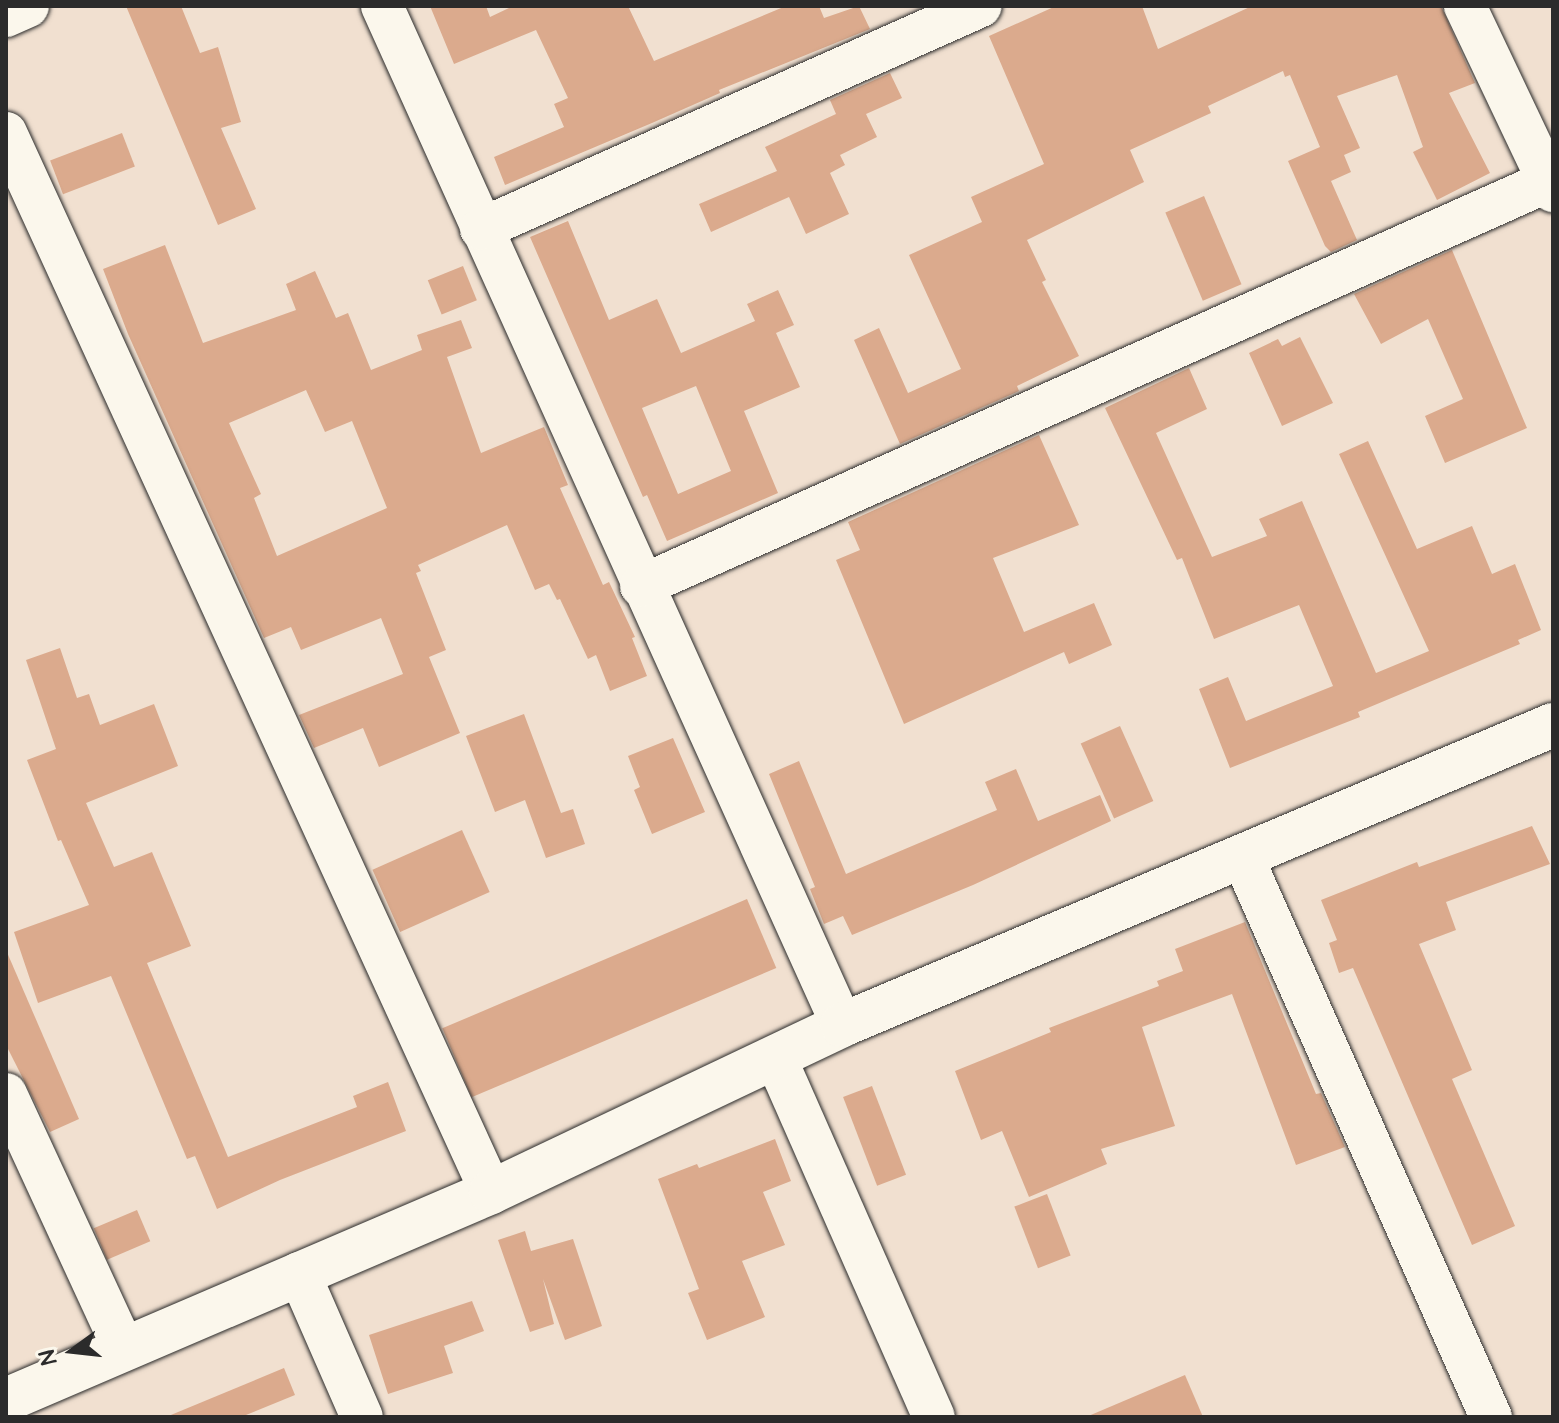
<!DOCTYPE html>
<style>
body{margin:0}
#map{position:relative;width:1559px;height:1423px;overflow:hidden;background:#f1e0d0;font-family:"Architects Daughter",sans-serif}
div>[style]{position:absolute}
.building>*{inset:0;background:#dbaa8d;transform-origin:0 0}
.roads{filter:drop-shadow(0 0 2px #2b2b2b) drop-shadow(0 0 2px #2b2b2b)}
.street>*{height:42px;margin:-21px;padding:0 21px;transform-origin:21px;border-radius:21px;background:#fbf7ec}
.secondary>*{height:44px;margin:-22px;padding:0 22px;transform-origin:22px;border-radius:22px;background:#fbf7ec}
span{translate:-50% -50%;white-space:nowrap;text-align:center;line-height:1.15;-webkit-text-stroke:7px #fbf7ec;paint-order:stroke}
.frame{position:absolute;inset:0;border:8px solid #2b2b2b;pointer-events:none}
.north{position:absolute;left:32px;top:1311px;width:80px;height:80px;-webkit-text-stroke:6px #fbf7ec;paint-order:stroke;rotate:255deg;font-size:22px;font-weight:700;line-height:32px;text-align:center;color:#2b2b2b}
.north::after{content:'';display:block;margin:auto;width:28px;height:36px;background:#2b2b2b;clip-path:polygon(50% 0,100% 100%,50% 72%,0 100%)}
</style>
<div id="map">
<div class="building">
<i style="clip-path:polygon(126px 6px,181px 6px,200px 53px,218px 47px,241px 122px,221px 128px,256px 209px,218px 225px)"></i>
<i style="clip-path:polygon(430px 6px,486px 6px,490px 17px,513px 6px,628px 6px,654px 61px,786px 6px,819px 6px,824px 18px,859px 6px,870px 29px,719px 90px,720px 93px,652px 123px,505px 185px,494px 157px,564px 127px,554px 104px,568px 98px,536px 30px,454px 64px)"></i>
<i style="clip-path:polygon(1056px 6px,1142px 6px,1158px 49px,1252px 6px,1441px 6px,1475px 83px,1449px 93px,1490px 173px,1437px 200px,1413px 152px,1423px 147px,1397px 75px,1337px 96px,1360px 148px,1344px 155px,1351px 172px,1331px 181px,1357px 240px,1331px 252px,1325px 246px,1288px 161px,1320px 147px,1290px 75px,1285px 77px,1283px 71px,1208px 106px,1211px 113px,1130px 150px,1144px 182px,1027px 240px,1046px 280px,1042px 282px,1079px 356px,1017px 386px,1019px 391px,900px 444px,854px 340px,879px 328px,908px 393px,961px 369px,909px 255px,982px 222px,971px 197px,1044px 164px,989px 36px)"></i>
<i style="clip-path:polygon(890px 73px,902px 98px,866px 114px,877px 137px,840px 155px,845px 165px,830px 173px,849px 214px,806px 234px,789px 197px,711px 232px,699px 204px,777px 171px,765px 147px,836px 114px,830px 100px)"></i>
<i style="left:122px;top:133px;width:36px;height:77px;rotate:69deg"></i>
<i style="left:1204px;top:196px;width:96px;height:42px;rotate:67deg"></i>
<i style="clip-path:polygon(evenodd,568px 221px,609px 320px,657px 299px,681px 353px,755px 321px,747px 304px,778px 290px,794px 325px,776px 333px,800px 387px,744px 411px,778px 493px,667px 541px,647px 495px,643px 497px,530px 237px,568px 221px,696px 386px,731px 471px,678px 494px,642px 408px,696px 386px)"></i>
<i style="clip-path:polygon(evenodd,165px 245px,203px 343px,296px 310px,286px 284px,315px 271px,336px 318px,348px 313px,371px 370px,422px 350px,417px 335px,461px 320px,472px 348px,447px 357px,481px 453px,544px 427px,568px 485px,560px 488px,603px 585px,609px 582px,635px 637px,632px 638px,647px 676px,610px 691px,596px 655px,588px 659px,560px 599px,557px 600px,549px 584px,535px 590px,507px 525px,418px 565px,421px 571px,416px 573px,446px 650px,429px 657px,460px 733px,379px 767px,363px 728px,314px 748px,299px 715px,403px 674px,381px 618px,301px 650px,291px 627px,264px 638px,128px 334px,103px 269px,165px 245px,306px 390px,325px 432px,352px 421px,387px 508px,277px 556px,254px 498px,261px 494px,229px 423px,306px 390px)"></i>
<i style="clip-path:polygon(1452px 250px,1527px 428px,1445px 463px,1425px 416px,1463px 399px,1428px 319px,1381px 344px,1354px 294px)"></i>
<i style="left:463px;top:266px;width:37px;height:38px;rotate:68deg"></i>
<i style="clip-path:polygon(1300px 337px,1333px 403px,1282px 426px,1249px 353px,1278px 339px,1282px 346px)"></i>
<i style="clip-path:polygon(1189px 368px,1207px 409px,1156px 433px,1212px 557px,1267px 536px,1259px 519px,1302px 501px,1376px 673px,1429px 651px,1339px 454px,1368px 441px,1417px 549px,1472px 526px,1492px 574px,1515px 564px,1541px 630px,1518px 640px,1520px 644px,1358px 712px,1360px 717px,1230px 768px,1199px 689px,1228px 677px,1246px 721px,1333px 686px,1299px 605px,1214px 639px,1182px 558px,1177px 560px,1105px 408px)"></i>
<i style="clip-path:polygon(1039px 435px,1079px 525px,993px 558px,1024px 632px,1094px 603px,1112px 645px,1069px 664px,1064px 652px,904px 724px,836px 560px,860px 550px,848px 522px)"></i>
<i style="clip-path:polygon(60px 648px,77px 698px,89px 694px,100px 725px,154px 704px,178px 766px,86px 803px,114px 867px,152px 852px,191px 946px,147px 963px,228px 1157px,357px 1107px,353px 1096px,388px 1082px,406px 1131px,280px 1180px,217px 1209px,195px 1156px,187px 1159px,111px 976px,38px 1003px,14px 932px,89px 905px,61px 840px,58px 841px,27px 760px,56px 749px,26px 660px)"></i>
<i style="clip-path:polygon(524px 714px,561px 813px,573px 809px,585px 844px,546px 858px,525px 800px,495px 812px,466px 736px)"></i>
<i style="left:1120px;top:726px;width:82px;height:43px;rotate:66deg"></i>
<i style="clip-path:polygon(673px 738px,705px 812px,652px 834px,634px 790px,640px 787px,628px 756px)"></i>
<i style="clip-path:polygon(799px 761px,846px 874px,997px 810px,985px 782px,1016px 769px,1038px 821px,1100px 795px,1111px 821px,973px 885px,852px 935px,843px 916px,824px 924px,810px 889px,815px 887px,769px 774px)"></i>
<i style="clip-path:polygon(1532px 826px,1550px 864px,1446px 902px,1456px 930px,1419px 944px,1472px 1070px,1452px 1079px,1515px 1226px,1472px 1245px,1353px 968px,1339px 973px,1329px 943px,1337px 940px,1321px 900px,1417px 862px,1419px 867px)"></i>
<i style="left:462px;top:830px;width:68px;height:98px;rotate:66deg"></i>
<i style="left:747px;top:899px;width:75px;height:331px;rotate:67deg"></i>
<i style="clip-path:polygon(1245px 922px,1316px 1094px,1321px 1093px,1345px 1147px,1296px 1165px,1232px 994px,1142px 1027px,1175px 1126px,1101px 1149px,1107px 1164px,1029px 1197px,1002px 1131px,981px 1140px,955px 1071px,1051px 1032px,1049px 1028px,1159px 986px,1157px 981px,1183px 971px,1175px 949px)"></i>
<i style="clip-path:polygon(6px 950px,79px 1119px,50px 1132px,6px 1045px)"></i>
<i style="left:872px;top:1086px;width:95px;height:31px;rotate:69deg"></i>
<i style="clip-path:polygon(775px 1139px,791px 1181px,763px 1192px,785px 1245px,742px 1261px,765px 1317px,707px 1340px,688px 1293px,699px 1289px,658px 1179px,697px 1164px,699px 1168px)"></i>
<i style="left:1047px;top:1194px;width:66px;height:35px;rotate:69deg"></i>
<i style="left:137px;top:1210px;width:34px;height:47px;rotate:67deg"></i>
<i style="clip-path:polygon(525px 1231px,531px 1251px,573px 1239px,602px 1326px,565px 1340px,543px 1279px,554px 1324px,530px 1332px,498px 1240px)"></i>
<i style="clip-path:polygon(472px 1301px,484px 1331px,444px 1346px,453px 1373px,388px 1394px,369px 1335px)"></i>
<i style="clip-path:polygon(284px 1368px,295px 1395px,241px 1417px,166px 1417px)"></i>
<i style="clip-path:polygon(1185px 1375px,1203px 1417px,1086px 1417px)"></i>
</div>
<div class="roads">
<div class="street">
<i style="left:382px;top:6px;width:1118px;rotate:65.7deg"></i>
<i style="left:1465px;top:6px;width:205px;rotate:64.6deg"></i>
<i style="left:6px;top:16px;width:24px;rotate:-24deg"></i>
<i style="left:6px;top:133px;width:1165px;rotate:65.39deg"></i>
<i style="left:481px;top:229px;width:547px;rotate:-24.04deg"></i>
<i style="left:641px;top:586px;width:999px;rotate:-24.05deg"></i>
<i style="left:1243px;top:858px;width:612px;rotate:66.08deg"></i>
<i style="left:776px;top:1059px;width:391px;rotate:66.2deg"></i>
<i style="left:6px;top:1094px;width:279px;rotate:65.2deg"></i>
<i style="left:299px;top:1273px;width:157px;rotate:66.4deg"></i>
</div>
<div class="secondary">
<i style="left:6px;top:1400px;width:528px;rotate:-23.21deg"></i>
<i style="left:491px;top:1192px;width:389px;rotate:-25.4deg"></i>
<i style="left:842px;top:1025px;width:772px;rotate:-22.88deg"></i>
</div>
</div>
<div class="frame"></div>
<div class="north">N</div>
</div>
